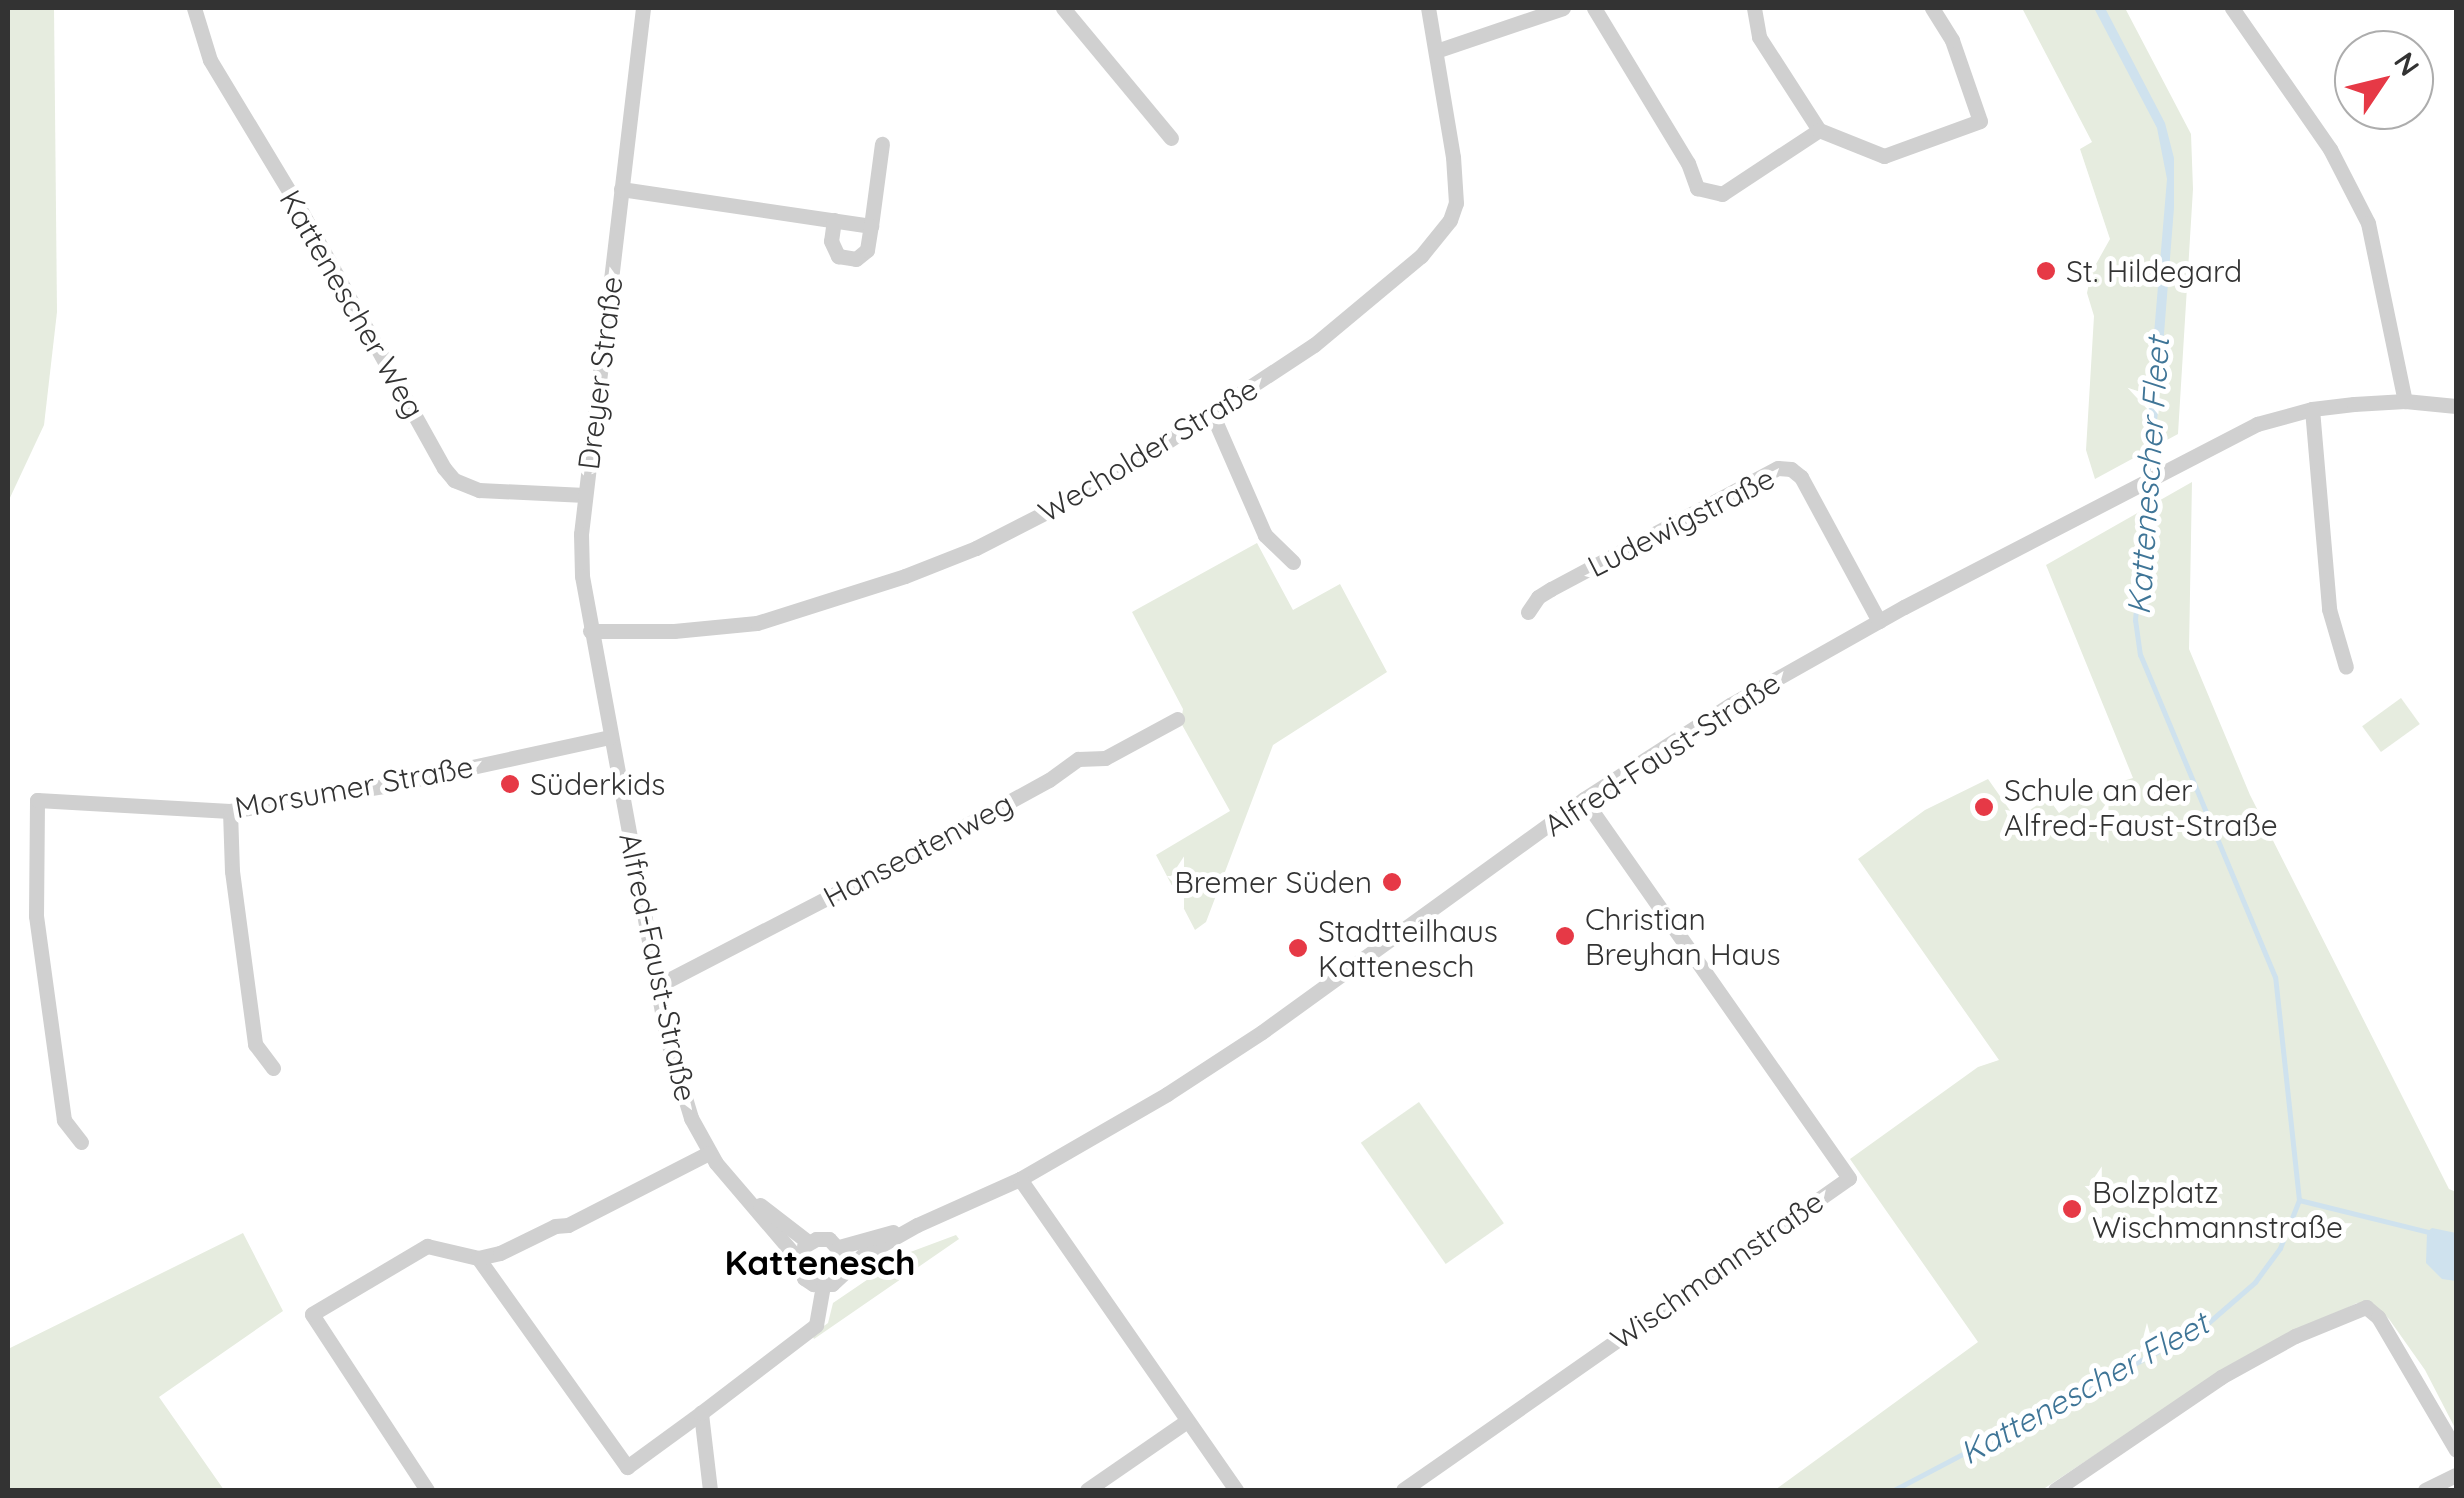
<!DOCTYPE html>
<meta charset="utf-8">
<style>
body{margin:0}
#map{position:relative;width:2464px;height:1498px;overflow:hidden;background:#fff;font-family:Quicksand,sans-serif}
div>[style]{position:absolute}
.green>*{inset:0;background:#e6ecdf;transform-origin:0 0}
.water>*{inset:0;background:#cfe2ee}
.stream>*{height:5px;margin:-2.5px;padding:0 2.5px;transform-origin:2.5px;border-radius:2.5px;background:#cfe2ee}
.minor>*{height:15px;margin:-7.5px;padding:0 7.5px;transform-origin:7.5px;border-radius:7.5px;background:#d0d0d0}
.dots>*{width:28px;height:28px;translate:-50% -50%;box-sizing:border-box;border:5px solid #fff;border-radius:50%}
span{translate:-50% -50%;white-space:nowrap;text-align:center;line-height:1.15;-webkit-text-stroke:10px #fff;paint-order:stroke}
.poi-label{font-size:30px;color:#333}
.left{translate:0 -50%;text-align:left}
.right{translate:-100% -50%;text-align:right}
.street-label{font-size:30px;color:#333}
.water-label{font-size:32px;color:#3f7597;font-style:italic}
.quarter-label{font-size:35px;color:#000;font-weight:700}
.frame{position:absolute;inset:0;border:10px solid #333;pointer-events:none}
.north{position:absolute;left:2334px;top:30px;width:100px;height:100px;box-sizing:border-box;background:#fff;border:2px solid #adadad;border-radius:50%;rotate:55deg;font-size:28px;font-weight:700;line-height:40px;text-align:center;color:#333}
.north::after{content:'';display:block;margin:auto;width:35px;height:45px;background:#e63946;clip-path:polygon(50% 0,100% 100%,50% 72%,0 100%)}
</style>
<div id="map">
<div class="green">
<i style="clip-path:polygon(8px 8px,54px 8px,57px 312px,44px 425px,8px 502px)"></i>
<i style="clip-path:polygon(2022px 8px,2125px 8px,2191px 134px,2193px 189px,2178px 434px,2095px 479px,2086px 450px,2094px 316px,2087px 293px,2091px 273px,2110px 239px,2080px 149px,2092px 142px)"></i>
<i style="clip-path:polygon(2192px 482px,2189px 649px,2250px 795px,2449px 1189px,2456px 1192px,2456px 1430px,2425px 1370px,2389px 1319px,2373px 1304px,2357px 1303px,2223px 1370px,2042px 1490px,1775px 1490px,1978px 1342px,1850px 1159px,1978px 1067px,1999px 1060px,1858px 859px,1925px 810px,1988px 779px,2016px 819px,2048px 798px,2059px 813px,2093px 790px,2133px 778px,2046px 565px)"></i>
<i style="clip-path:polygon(1257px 543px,1293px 610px,1340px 584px,1387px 672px,1273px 745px,1206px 922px,1195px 930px,1156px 855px,1230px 811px,1181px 723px,1183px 709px,1132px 612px)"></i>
<i style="left:2401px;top:698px;width:32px;height:48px;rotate:54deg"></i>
<i style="left:1419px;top:1102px;width:148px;height:71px;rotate:55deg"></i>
<i style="clip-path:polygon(243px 1233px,283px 1311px,159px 1397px,224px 1490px,8px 1490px,8px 1349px)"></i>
<i style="clip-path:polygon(956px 1235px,959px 1239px,814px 1339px,812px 1335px,828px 1323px,833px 1303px,905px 1254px)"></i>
</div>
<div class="water">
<i style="clip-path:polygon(2094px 8px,2105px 8px,2165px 123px,2174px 158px,2174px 208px,2155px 447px,2144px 453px,2167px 179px,2157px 128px)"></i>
<i style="clip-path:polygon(2432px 1228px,2456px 1233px,2456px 1281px,2442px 1279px,2426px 1263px,2427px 1232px)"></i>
</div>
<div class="stream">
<i style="left:2299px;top:1200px;width:137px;rotate:13.9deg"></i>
<i style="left:1894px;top:1490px;width:347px;rotate:-27.7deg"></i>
<i style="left:2201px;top:1329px;width:72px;rotate:-41deg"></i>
<i style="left:2255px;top:1282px;width:42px;rotate:-53.7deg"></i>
<i style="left:2280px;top:1248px;width:52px;rotate:-68.4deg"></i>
<i style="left:2299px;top:1200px;width:224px;rotate:-96.1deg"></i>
<i style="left:2275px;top:977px;width:349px;rotate:-112.7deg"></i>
<i style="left:2140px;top:655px;width:35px;rotate:-98deg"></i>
<i style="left:2135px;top:620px;width:176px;rotate:-85.1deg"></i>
</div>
<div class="minor">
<i style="left:194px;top:8px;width:54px;rotate:72.9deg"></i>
<i style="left:210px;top:60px;width:168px;rotate:58.9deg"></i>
<i style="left:297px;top:204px;width:302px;rotate:60.9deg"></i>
<i style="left:444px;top:468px;width:16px;rotate:50deg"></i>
<i style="left:454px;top:480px;width:27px;rotate:22deg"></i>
<i style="left:479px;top:490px;width:106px;rotate:2.7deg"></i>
<i style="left:643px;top:8px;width:530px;rotate:96.72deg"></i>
<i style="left:581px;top:534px;width:42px;rotate:88.6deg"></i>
<i style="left:582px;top:576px;width:467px;rotate:79.6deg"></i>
<i style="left:666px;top:1035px;width:87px;rotate:73.2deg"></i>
<i style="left:691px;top:1118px;width:51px;rotate:60.9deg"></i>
<i style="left:716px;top:1163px;width:126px;rotate:49.5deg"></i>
<i style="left:798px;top:1259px;width:20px;rotate:72deg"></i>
<i style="left:804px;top:1278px;width:11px;rotate:34deg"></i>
<i style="left:813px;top:1284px;width:19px"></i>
<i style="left:832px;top:1284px;width:41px;rotate:-43deg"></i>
<i style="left:862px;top:1256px;width:63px;rotate:-29.4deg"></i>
<i style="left:917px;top:1225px;width:113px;rotate:-24.1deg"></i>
<i style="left:1020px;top:1179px;width:170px;rotate:-30deg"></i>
<i style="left:1167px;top:1094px;width:113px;rotate:-33.1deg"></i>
<i style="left:1262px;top:1032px;width:397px;rotate:-35.9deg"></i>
<i style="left:1584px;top:799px;width:174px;rotate:-32.8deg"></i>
<i style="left:1730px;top:705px;width:200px;rotate:-29.4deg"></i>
<i style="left:1904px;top:607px;width:398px;rotate:-27.4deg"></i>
<i style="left:2257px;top:424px;width:57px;rotate:-15.3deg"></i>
<i style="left:2312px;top:409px;width:42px;rotate:-6.8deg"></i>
<i style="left:2354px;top:404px;width:51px;rotate:-3.4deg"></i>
<i style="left:2405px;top:401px;width:51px;rotate:5.6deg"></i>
<i style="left:1063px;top:8px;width:169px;rotate:50.3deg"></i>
<i style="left:1594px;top:8px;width:181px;rotate:58.8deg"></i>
<i style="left:1688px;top:163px;width:27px;rotate:70deg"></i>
<i style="left:1697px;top:188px;width:26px;rotate:13deg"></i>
<i style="left:1722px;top:194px;width:116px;rotate:-33.4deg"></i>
<i style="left:1754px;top:8px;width:29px;rotate:80deg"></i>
<i style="left:1759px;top:37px;width:111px;rotate:57.2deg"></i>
<i style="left:1819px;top:130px;width:70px;rotate:21.8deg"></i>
<i style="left:1884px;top:156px;width:102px;rotate:-20deg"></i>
<i style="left:1980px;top:121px;width:86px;rotate:-109.1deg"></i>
<i style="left:1952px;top:40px;width:38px;rotate:-122deg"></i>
<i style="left:2232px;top:8px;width:172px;rotate:55.2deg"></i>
<i style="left:2330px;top:149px;width:83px;rotate:62.8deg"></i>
<i style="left:2368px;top:223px;width:182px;rotate:78.3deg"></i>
<i style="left:1436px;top:51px;width:134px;rotate:-18.7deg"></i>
<i style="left:621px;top:189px;width:253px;rotate:8.4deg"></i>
<i style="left:871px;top:226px;width:83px;rotate:-82.4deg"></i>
<i style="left:834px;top:220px;width:21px;rotate:98deg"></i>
<i style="left:831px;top:241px;width:17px;rotate:65deg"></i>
<i style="left:838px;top:256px;width:18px;rotate:9deg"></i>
<i style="left:856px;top:259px;width:14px;rotate:-39deg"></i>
<i style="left:867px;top:250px;width:24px;rotate:-81deg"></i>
<i style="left:2312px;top:409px;width:201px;rotate:85.1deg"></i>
<i style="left:2329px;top:609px;width:60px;rotate:73.7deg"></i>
<i style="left:1213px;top:416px;width:130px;rotate:66.4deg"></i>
<i style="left:1265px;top:535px;width:39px;rotate:44deg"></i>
<i style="left:1528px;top:612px;width:18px;rotate:-56deg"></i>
<i style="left:1538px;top:597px;width:15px;rotate:-32deg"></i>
<i style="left:1551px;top:589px;width:257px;rotate:-28.1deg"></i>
<i style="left:1778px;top:468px;width:13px;rotate:4deg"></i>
<i style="left:1791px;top:469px;width:13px;rotate:39deg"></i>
<i style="left:1801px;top:477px;width:164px;rotate:61.6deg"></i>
<i style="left:590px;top:631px;width:84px"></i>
<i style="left:674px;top:631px;width:83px;rotate:-5.5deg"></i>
<i style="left:757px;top:623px;width:155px;rotate:-17.6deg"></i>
<i style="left:905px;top:576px;width:76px;rotate:-21.5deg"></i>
<i style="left:976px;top:548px;width:149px;rotate:-27.1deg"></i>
<i style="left:1109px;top:480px;width:245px;rotate:-33.4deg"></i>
<i style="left:1314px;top:345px;width:139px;rotate:-39.8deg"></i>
<i style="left:1421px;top:256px;width:46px;rotate:-51.1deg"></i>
<i style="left:1450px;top:220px;width:18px;rotate:-71deg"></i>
<i style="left:1456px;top:203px;width:46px;rotate:-93.7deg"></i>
<i style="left:1453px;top:157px;width:151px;rotate:-99.5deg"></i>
<i style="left:230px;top:811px;width:60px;rotate:88.1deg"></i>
<i style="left:232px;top:871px;width:175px;rotate:82.4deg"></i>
<i style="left:255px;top:1044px;width:30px;rotate:53deg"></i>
<i style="left:657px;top:986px;width:328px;rotate:-27.4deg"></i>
<i style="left:948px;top:835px;width:115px;rotate:-28.6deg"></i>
<i style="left:1049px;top:780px;width:36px;rotate:-36deg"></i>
<i style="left:1078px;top:759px;width:27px;rotate:-2deg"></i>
<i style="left:1105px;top:758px;width:82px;rotate:-28.4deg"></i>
<i style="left:81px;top:1142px;width:28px;rotate:-128deg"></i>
<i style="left:64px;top:1120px;width:206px;rotate:-97.8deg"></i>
<i style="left:36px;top:916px;width:116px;rotate:-89.5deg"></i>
<i style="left:37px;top:800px;width:193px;rotate:3.3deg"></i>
<i style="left:230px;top:811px;width:157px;rotate:-9.2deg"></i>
<i style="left:385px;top:786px;width:230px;rotate:-12.3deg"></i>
<i style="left:1020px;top:1179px;width:379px;rotate:55.2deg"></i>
<i style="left:760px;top:1205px;width:61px;rotate:37.6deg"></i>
<i style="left:804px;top:1246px;width:14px;rotate:-30deg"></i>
<i style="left:816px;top:1239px;width:13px"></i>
<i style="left:829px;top:1239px;width:23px;rotate:47deg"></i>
<i style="left:845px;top:1256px;width:15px;rotate:98deg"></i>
<i style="left:839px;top:1247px;width:56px;rotate:-15.5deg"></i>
<i style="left:478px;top:1258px;width:257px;rotate:54.5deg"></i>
<i style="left:627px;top:1467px;width:92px;rotate:-36.1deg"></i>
<i style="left:427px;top:1490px;width:210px;rotate:-123.2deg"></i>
<i style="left:312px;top:1314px;width:134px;rotate:-30.6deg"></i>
<i style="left:427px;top:1246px;width:52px;rotate:13.2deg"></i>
<i style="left:478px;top:1258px;width:23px;rotate:-13deg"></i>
<i style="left:500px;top:1253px;width:61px;rotate:-26.1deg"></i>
<i style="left:555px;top:1226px;width:13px;rotate:-4deg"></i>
<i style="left:568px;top:1225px;width:158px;rotate:-27.1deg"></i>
<i style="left:710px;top:1490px;width:78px;rotate:-96.7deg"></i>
<i style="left:701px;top:1413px;width:145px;rotate:-37.4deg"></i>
<i style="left:816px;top:1325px;width:40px;rotate:-80deg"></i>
<i style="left:1087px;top:1490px;width:121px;rotate:-34.6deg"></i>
<i style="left:1403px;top:1490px;width:544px;rotate:-34.97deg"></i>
<i style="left:1849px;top:1178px;width:462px;rotate:-125deg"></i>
<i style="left:2055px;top:1490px;width:201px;rotate:-34.2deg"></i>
<i style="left:2221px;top:1377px;width:85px;rotate:-29deg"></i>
<i style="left:2295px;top:1336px;width:77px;rotate:-22.2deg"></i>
<i style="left:2366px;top:1307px;width:16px;rotate:40deg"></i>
<i style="left:2378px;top:1317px;width:154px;rotate:59.6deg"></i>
<i style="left:2425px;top:1490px;width:34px;rotate:-26deg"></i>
</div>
<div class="dots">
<i style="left:2046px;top:271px;background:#e63946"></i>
<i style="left:510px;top:784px;background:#e63946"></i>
<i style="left:1984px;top:807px;background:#e63946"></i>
<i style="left:1392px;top:882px;background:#e63946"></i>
<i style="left:1565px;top:936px;background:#e63946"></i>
<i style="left:1298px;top:948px;background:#e63946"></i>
<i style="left:2072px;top:1209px;background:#e63946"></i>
</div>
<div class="poi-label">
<span class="left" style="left:2066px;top:271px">St. Hildegard</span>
<span class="left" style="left:530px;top:784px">Süderkids</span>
<span class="left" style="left:2004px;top:807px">Schule an der<br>Alfred-Faust-Straße</span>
<span class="right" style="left:1372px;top:882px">Bremer Süden</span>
<span class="left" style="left:1585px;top:936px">Christian<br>Breyhan Haus</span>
<span class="left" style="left:1318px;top:948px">Stadtteilhaus<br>Kattenesch</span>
<span class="left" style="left:2092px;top:1209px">Bolzplatz<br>Wischmannstraße</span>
</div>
<div class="street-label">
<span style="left:352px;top:304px;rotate:60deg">Kattenescher Weg</span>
<span style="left:600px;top:373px;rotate:-83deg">Dreyer Straße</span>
<span style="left:1148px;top:450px;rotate:-31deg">Wecholder Straße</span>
<span style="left:1681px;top:522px;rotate:-27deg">Ludewigstraße</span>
<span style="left:1662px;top:754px;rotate:-33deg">Alfred-Faust-Straße</span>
<span style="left:354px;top:787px;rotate:-10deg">Morsumer Straße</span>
<span style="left:918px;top:850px;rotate:-28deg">Hanseatenweg</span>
<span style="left:658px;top:967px;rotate:78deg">Alfred-Faust-Straße</span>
<span style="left:1717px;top:1270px;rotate:-35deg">Wischmannstraße</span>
</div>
<div class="water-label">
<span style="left:2148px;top:476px;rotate:-86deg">Kattenescher Fleet</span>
<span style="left:2084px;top:1388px;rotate:-29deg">Kattenescher Fleet</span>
</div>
<div class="quarter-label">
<span style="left:820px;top:1262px">Kattenesch</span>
</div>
<div class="frame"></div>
<div class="north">N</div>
</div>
